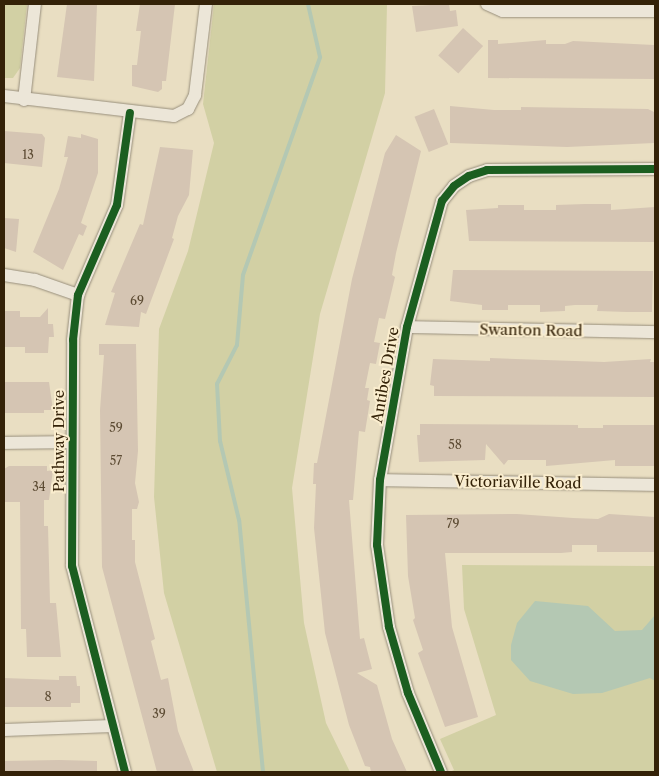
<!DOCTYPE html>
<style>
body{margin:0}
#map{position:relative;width:659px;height:776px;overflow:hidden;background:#e9dec2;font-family:"Libre Caslon Text",serif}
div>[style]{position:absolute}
.green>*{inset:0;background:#d2d0a4}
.water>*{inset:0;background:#b4c8b3}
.stream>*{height:4px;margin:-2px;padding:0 2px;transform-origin:2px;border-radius:2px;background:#b4c8b3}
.building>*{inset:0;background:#d5c5b3;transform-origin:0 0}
.roads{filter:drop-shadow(0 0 1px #988f7c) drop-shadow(0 0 1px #988f7c)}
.street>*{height:12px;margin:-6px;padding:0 6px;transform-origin:6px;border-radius:6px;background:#ece6d8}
.cycleway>*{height:8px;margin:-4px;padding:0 4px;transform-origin:4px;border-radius:4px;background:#1b5e20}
span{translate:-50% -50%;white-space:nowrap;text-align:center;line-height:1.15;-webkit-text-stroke:4px #faedce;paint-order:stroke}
.number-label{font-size:12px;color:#5c4b33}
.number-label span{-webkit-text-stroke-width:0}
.street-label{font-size:15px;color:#342208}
.frame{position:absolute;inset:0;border:5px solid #342208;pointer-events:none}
</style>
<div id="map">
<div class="green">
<i style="clip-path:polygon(4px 4px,27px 4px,20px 68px,13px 78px,4px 78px)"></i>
<i style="clip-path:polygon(214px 4px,387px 4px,385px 93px,320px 314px,292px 488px,304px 623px,326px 723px,350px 772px,217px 772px,164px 593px,154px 497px,159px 329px,188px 251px,214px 143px,203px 104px)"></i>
<i style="clip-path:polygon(462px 565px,655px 566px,655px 772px,450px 772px,454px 770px,440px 739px,496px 715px,464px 609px)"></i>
</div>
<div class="water">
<i style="clip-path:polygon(535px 601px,588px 606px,615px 631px,642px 630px,655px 615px,655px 681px,650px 678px,602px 693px,573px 694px,530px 681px,511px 660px,511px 645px,517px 623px)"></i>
</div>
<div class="stream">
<i style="left:263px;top:772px;width:253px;rotate:-95.4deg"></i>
<i style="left:239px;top:520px;width:81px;rotate:-103.5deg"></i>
<i style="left:220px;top:441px;width:57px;rotate:-93deg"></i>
<i style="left:217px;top:384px;width:44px;rotate:-62.9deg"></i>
<i style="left:237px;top:345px;width:70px;rotate:-85.1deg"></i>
<i style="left:243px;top:275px;width:231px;rotate:-70.5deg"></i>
<i style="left:320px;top:57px;width:54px;rotate:-102.8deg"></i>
</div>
<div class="building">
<i style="clip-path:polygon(67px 4px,97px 5px,94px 81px,57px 77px)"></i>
<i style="clip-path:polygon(140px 4px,175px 4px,166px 81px,162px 81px,162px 89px,158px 92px,132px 86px,132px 65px,137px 65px,141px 31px,136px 31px)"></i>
<i style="clip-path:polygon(449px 4px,450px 11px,456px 10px,458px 26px,416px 32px,412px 6px)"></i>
<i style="left:463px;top:28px;width:27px;height:37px;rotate:42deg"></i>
<i style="clip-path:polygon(488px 40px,498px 40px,498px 44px,546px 40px,546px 44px,565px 44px,573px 41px,654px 45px,655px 79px,488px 78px)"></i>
<i style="clip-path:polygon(450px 106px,494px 110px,521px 110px,521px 107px,648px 109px,654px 112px,654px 143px,567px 147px,450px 143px)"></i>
<i style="left:434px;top:109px;width:38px;height:21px;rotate:68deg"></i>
<i style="clip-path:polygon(4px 131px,42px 134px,45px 138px,42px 167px,4px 163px)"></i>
<i style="clip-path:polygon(81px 134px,98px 139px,98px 173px,81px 223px,87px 226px,83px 236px,79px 234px,63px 270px,33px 252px,59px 189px,68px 157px,64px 157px,68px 136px,81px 138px)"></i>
<i style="clip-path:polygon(396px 135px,421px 151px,396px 253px,392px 275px,395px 277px,385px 319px,379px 318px,374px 342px,380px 343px,376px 364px,370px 363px,365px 388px,369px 388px,367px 400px,370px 401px,365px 432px,359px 431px,353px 500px,349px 500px,360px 639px,364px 638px,372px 669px,357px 673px,377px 685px,392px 739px,407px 772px,371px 772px,370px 767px,365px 766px,349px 725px,325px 633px,314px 528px,316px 484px,313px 484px,314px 463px,317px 463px,352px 279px,385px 153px)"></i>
<i style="clip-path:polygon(160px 147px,193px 150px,189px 195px,178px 216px,172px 238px,174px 239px,146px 314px,141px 312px,139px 327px,105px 325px,115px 293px,111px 292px,140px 224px,143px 225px)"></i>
<i style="clip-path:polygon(585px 204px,611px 204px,611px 210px,655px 207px,655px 242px,469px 241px,466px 210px,498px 208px,498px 205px,524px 205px,524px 210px,556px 210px,556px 205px)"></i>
<i style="clip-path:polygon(4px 218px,19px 219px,16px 252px,4px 248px)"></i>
<i style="clip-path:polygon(453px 270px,653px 271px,652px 308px,652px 312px,627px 312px,597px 311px,598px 305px,575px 305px,565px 306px,565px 311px,540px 312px,540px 305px,508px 305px,508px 310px,482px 310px,482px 305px,450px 301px)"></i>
<i style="clip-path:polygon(48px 308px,48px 324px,53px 324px,54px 337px,49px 337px,48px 353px,25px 353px,25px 347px,4px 347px,5px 311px,20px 311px,20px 317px,40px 317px)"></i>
<i style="clip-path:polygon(99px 344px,136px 344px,138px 451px,135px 483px,139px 502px,137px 509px,132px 509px,132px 540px,135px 540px,135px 562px,155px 639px,151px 641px,161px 680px,168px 678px,178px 731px,194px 772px,157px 772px,102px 567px,100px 410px,104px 355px,99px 355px)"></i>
<i style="clip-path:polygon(490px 358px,604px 362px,651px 359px,650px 362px,655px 362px,655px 397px,434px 396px,434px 386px,430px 385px,433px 359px,490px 361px)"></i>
<i style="clip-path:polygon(4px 382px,49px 382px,53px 410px,44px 410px,44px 413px,4px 413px)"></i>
<i style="clip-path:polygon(420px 424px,578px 425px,578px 428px,603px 428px,603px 425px,655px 425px,655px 466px,615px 466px,615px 460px,546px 466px,546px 460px,508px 460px,504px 465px,486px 444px,485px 460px,419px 462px,417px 435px,420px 435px)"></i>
<i style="clip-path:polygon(9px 466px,47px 466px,47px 471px,53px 470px,49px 500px,44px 500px,44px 526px,48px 526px,50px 603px,56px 603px,61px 657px,27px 657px,26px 629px,21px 629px,20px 502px,4px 502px,4px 469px)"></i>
<i style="clip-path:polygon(517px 514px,573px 518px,598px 519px,609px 514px,655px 517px,655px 552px,597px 552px,597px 545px,572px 545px,572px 552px,561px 553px,445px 553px,452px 627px,478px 717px,445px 727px,418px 653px,423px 650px,413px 620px,415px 618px,408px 576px,406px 515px)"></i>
<i style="clip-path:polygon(59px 676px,76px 676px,77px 686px,80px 686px,80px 703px,71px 703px,71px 707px,4px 707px,4px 678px,59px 680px)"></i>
<i style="clip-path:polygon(59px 760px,97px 761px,97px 772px,4px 772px,4px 761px)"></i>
</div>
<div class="roads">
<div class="street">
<i style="left:487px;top:4px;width:17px;rotate:24deg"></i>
<i style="left:503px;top:11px;width:152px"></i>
<i style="left:4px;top:96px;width:171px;rotate:6.7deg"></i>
<i style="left:174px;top:116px;width:16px;rotate:-27deg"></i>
<i style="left:188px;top:109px;width:16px;rotate:-63deg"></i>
<i style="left:195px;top:95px;width:92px;rotate:-83.1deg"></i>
<i style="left:24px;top:100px;width:97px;rotate:-83.5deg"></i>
<i style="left:4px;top:275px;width:31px;rotate:9deg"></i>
<i style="left:35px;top:280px;width:46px;rotate:19.2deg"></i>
<i style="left:407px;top:327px;width:248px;rotate:1.2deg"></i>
<i style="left:4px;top:443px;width:68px;rotate:-0.8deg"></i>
<i style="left:380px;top:480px;width:275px;rotate:1deg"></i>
<i style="left:4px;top:730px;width:109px;rotate:-2.1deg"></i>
<i style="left:125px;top:772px;width:213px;rotate:-104.4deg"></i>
<i style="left:72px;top:566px;width:226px;rotate:-89.7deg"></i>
<i style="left:73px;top:340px;width:45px;rotate:-83.7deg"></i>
<i style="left:78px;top:295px;width:98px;rotate:-66.6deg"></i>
<i style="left:117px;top:205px;width:93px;rotate:-82deg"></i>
<i style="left:441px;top:772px;width:86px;rotate:-112.7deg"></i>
<i style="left:408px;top:693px;width:69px;rotate:-106.1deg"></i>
<i style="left:389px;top:627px;width:83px;rotate:-98.3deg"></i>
<i style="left:377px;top:545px;width:65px;rotate:-87.4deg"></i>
<i style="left:380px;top:480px;width:155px;rotate:-80deg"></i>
<i style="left:407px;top:327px;width:131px;rotate:-74.5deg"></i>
<i style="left:442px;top:201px;width:19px;rotate:-51deg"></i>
<i style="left:454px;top:186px;width:18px;rotate:-34deg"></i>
<i style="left:469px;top:176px;width:19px;rotate:-18deg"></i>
<i style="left:487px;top:170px;width:168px;rotate:-0.3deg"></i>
</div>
</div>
<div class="cycleway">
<i style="left:125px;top:772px;width:213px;rotate:-104.4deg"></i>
<i style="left:72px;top:566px;width:226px;rotate:-89.7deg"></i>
<i style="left:73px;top:340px;width:45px;rotate:-83.7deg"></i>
<i style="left:78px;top:295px;width:98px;rotate:-66.6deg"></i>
<i style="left:117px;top:205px;width:93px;rotate:-82deg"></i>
<i style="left:441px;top:772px;width:86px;rotate:-112.7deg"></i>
<i style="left:408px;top:693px;width:69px;rotate:-106.1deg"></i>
<i style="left:389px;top:627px;width:83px;rotate:-98.3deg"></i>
<i style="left:377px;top:545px;width:65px;rotate:-87.4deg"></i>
<i style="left:380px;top:480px;width:155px;rotate:-80deg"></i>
<i style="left:407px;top:327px;width:131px;rotate:-74.5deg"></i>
<i style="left:442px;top:201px;width:19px;rotate:-51deg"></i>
<i style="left:454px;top:186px;width:18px;rotate:-34deg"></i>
<i style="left:469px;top:176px;width:19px;rotate:-18deg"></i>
<i style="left:487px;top:170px;width:168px;rotate:-0.3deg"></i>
</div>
<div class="number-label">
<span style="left:28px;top:155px">13</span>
<span style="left:137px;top:301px">69</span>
<span style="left:116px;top:428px">59</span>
<span style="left:455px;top:445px">58</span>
<span style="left:116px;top:461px">57</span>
<span style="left:39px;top:487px">34</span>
<span style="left:453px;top:524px">79</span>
<span style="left:48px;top:697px">8</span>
<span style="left:159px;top:714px">39</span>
</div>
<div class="street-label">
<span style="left:531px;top:330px;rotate:1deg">Swanton Road</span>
<span style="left:385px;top:375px;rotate:-80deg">Antibes Drive</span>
<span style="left:59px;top:441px;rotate:-90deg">Pathway Drive</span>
<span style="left:518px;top:482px;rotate:1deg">Victoriaville Road</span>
</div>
<div class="frame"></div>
</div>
